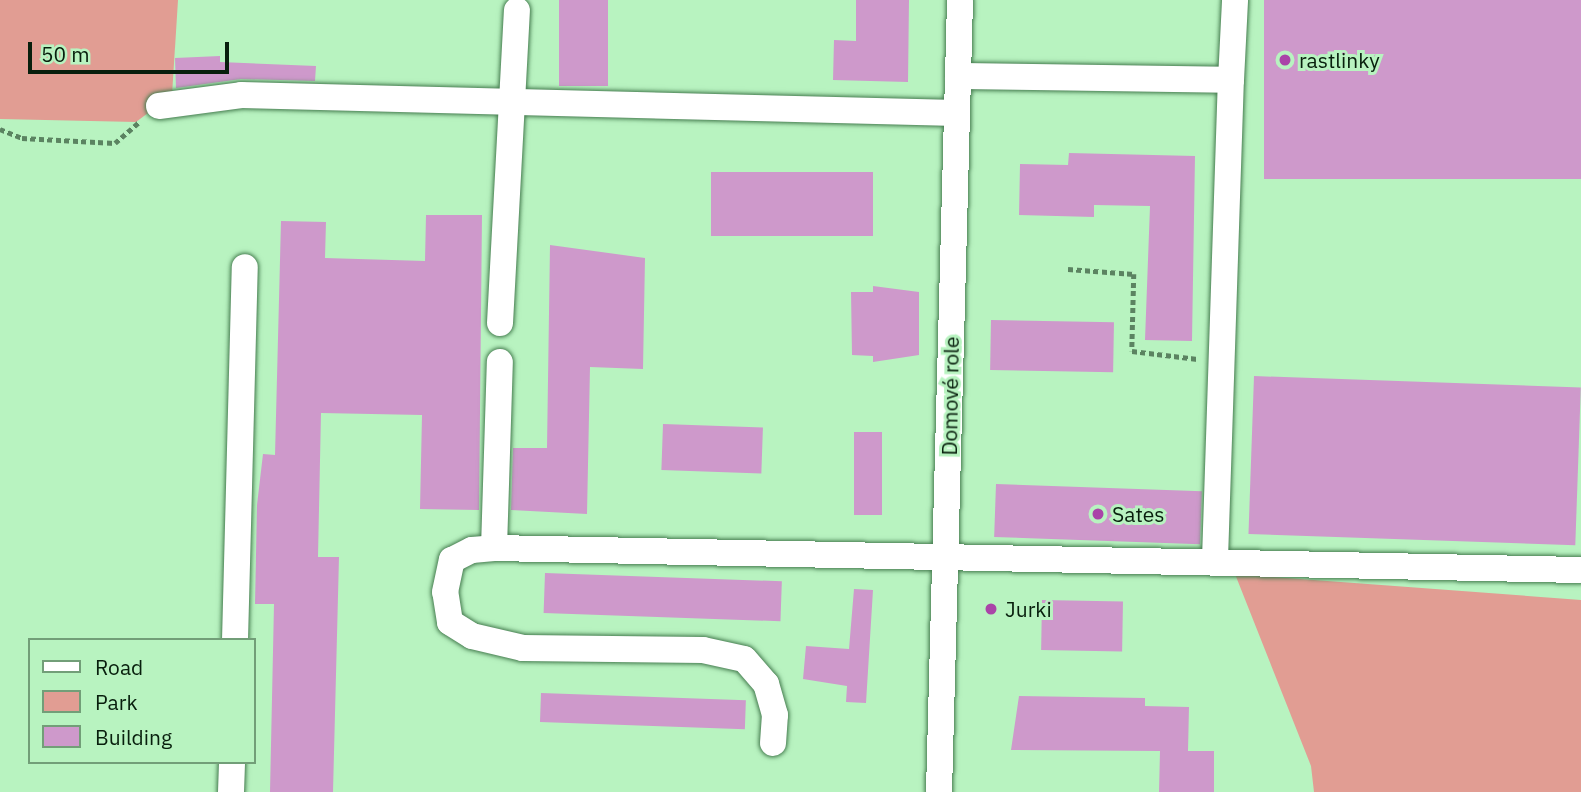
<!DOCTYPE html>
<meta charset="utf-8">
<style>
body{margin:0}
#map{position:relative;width:1581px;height:792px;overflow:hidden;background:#b8f3c0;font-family:"IBM Plex Sans",sans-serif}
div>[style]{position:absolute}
.green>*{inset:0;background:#e19d93}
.building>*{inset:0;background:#ce99cb;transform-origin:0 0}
.path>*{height:4.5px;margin-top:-2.25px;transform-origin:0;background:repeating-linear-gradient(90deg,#5b8361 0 5px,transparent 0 8.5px)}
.roads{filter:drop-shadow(0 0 2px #467d50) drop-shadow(0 0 2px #467d50)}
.minor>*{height:26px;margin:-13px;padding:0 13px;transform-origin:13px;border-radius:13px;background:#fff}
.dots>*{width:19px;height:19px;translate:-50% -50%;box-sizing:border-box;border:4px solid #b8f3c0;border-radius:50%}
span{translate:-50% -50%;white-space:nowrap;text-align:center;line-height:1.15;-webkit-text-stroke:6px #b8f3c0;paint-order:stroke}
.poi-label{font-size:21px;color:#081f0d}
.left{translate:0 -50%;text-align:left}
.street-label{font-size:21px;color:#081f0d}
.legend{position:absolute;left:28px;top:638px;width:228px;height:126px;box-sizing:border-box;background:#b8f3c0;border:2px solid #729e78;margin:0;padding:9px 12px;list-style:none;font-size:21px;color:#081f0d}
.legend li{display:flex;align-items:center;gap:14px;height:35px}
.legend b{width:35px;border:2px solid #729e78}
.scale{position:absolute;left:28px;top:42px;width:201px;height:32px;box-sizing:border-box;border:4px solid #081f0d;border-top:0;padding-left:9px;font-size:21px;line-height:24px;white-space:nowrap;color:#081f0d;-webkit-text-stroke:5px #b8f3c0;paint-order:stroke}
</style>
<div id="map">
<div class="green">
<i style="clip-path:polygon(0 0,178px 0,172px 95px,136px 122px,0 119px)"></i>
<i style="clip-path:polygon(1235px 574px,1581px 600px,1581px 792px,1314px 792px,1311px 766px)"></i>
</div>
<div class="building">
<i style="left:559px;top:0;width:49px;height:86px"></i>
<i style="clip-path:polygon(856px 0,909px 0,908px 82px,833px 80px,834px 40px,856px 41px)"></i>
<i style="left:1264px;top:0;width:317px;height:179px"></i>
<i style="clip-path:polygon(220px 56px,220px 62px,316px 66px,315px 81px,241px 79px,176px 88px,175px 58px)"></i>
<i style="clip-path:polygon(1069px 153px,1195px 156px,1192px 341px,1145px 340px,1150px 206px,1094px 205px,1094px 217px,1019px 215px,1020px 164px,1068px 165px)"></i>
<i style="left:873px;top:172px;width:64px;height:162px;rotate:90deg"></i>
<i style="clip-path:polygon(426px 215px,482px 215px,479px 510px,420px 509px,422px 415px,321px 413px,318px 557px,339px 557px,333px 792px,270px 792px,274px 604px,255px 604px,257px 505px,263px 454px,275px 455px,281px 221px,326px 222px,325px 258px,425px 261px)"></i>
<i style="clip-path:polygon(550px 245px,645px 258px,643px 369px,590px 367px,587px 514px,511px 510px,513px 448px,547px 448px)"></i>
<i style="clip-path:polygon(873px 286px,919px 292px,919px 355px,873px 362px,873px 356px,852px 355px,851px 292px,873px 292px)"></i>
<i style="left:991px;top:320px;width:123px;height:50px;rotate:1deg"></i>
<i style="left:1254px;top:376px;width:327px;height:158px;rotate:2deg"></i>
<i style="left:663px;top:424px;width:100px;height:46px;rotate:2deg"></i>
<i style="left:854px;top:432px;width:28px;height:83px"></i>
<i style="left:996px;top:484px;width:206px;height:53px;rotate:2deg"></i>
<i style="left:545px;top:573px;width:237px;height:40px;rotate:2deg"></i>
<i style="clip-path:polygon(854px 589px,873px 590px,866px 703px,846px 702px,847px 686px,803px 679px,806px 646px,849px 649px)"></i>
<i style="left:1042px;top:600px;width:81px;height:50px;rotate:1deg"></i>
<i style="left:541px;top:693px;width:205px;height:29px;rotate:2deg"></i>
<i style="clip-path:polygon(1019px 696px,1145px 698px,1145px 706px,1189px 707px,1188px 751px,1214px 751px,1214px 792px,1159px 792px,1160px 751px,1011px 750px)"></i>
</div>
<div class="path">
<i style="left:0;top:129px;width:24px;rotate:22deg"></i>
<i style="left:22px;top:138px;width:93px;rotate:3.1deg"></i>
<i style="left:115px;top:143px;width:32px;rotate:-41deg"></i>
<i style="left:1068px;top:269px;width:66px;rotate:4.3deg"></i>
<i style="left:1134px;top:274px;width:77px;rotate:91.5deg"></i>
<i style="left:1132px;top:351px;width:66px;rotate:6.9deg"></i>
</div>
<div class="roads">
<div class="minor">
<i style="left:958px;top:76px;width:273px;rotate:0.8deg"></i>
<i style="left:1231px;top:80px;width:80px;rotate:-87.1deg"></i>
<i style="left:159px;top:106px;width:83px;rotate:-7.6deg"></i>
<i style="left:241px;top:95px;width:716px;rotate:1.44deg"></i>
<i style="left:500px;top:323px;width:313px;rotate:-86.9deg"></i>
<i style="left:494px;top:548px;width:186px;rotate:-88.2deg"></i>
<i style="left:1215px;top:559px;width:479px;rotate:-88.1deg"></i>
<i style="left:235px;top:640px;width:373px;rotate:-88.5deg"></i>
<i style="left:773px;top:743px;width:28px;rotate:-86deg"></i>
<i style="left:775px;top:715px;width:32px;rotate:-106deg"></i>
<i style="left:766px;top:684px;width:33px;rotate:-131deg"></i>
<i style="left:744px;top:659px;width:42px;rotate:-167.6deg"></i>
<i style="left:703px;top:650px;width:180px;rotate:-179.4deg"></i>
<i style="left:523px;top:648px;width:52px;rotate:-166.8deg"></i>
<i style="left:472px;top:636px;width:26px;rotate:-148deg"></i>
<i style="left:450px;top:622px;width:30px;rotate:-99deg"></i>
<i style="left:445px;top:592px;width:33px;rotate:-78deg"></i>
<i style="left:452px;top:560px;width:22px;rotate:-27deg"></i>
<i style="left:472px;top:550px;width:22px;rotate:-5deg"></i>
<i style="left:494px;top:548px;width:1087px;rotate:1.16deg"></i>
<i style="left:231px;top:792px;width:30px;rotate:-88deg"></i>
<i style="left:939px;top:792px;width:792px;rotate:-88.48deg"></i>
</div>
</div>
<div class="dots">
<i style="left:1285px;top:60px;background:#aa44a8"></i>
<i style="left:1098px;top:514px;background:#aa44a8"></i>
<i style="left:991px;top:609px;background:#aa44a8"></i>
</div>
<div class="poi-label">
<span class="left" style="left:1299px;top:60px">rastlinky</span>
<span class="left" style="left:1112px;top:514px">Sates</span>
<span class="left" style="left:1005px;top:609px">Jurki</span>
</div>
<div class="street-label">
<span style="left:950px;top:396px;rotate:-89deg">Domové role</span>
</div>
<ul class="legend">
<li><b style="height:9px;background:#fff"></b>Road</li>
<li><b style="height:19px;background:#e19d93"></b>Park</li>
<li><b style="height:19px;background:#ce99cb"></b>Building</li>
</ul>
<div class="scale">50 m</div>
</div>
